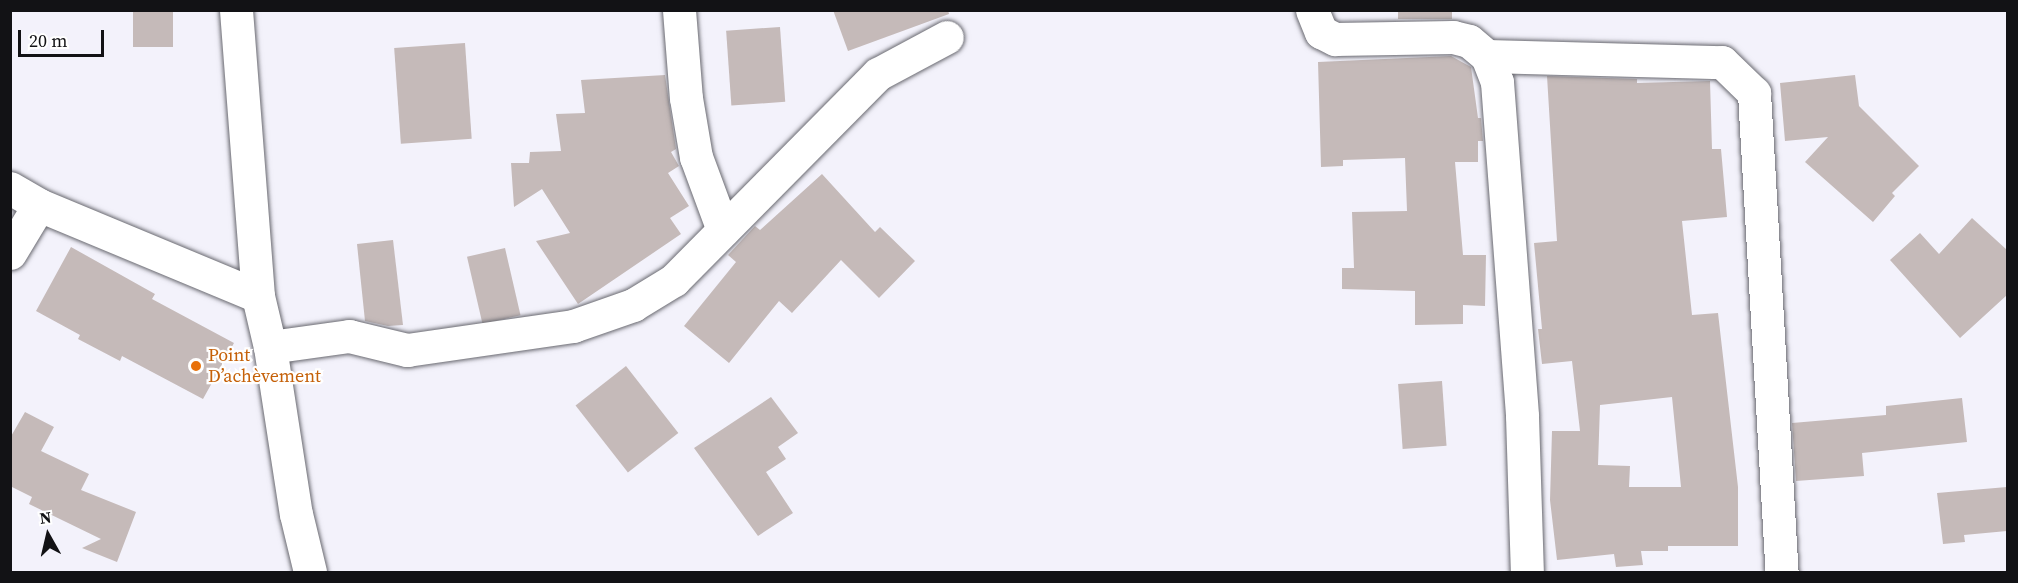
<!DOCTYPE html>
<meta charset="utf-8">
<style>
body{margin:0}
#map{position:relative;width:2018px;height:583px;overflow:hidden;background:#f3f2fb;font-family:"Source Serif 4",serif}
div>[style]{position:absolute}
.building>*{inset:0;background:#c5bab9;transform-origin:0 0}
.roads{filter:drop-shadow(0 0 2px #696970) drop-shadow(0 0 2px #696970)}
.minor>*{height:33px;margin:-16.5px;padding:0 16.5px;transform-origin:16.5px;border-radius:16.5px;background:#fff}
.dots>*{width:16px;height:16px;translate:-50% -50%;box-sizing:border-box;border:3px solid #fff;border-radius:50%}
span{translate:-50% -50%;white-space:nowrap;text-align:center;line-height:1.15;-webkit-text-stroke:4.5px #fff;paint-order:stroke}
.food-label{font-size:18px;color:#c56008}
.left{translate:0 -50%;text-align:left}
.frame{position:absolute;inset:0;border:12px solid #121215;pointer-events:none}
.north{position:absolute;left:18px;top:505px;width:60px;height:60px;-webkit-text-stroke:4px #fff;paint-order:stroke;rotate:352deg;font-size:16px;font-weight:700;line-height:24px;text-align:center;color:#121215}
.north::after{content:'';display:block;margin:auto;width:21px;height:27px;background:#121215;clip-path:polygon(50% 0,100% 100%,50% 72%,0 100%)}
.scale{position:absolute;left:18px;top:30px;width:86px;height:27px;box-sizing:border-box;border:3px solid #121215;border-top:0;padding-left:8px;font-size:18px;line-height:21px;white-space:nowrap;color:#121215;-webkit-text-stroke:4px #fff;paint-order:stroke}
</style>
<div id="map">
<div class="building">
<i style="left:133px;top:10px;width:40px;height:37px"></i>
<i style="clip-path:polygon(833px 10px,948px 10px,949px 14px,848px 51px)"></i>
<i style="left:1398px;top:10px;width:54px;height:9px"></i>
<i style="left:780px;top:27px;width:75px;height:54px;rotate:86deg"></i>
<i style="left:465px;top:43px;width:96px;height:71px;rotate:86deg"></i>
<i style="clip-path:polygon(1451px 56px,1471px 67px,1478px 118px,1481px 118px,1483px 141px,1478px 141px,1478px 162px,1455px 162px,1463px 255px,1486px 255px,1485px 306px,1463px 305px,1463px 324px,1415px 325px,1415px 291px,1342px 289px,1342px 268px,1354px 268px,1352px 212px,1407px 211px,1405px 158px,1343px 160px,1343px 166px,1321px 167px,1318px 62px)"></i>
<i style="clip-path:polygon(665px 75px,676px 149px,671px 152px,679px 166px,668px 173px,689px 206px,670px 218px,681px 234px,578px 304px,536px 241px,570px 233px,542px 189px,514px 207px,511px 163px,529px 163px,530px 152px,561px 151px,556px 114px,585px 113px,581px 80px)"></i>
<i style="clip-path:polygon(1855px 75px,1859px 106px,1919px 166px,1892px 193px,1895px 196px,1873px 222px,1805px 162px,1828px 137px,1785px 141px,1780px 83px)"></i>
<i style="clip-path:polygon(evenodd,1547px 76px,1637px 79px,1637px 83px,1710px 81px,1712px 149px,1721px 149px,1727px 217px,1682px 221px,1692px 315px,1718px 313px,1738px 487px,1738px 546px,1668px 546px,1668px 551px,1641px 551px,1643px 565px,1616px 567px,1614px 554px,1557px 560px,1550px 500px,1552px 431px,1580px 431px,1572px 361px,1542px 364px,1538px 329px,1542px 329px,1534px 243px,1557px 241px,1547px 76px,1672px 397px,1681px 487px,1629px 487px,1630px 466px,1598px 465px,1600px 405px,1672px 397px)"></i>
<i style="clip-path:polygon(822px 174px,875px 232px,880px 227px,915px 261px,879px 298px,841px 260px,792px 313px,779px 301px,729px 363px,684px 326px,736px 262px,728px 255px,755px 226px,760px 230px)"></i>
<i style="clip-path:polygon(1972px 218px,2007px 250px,2007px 295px,1960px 338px,1890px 260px,1920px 233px,1939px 254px)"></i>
<i style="clip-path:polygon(393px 240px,403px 325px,388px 326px,365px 321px,357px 244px)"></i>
<i style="clip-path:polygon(71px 247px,155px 294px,152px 299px,234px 343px,203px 399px,122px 356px,120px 361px,78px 339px,80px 335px,36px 311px)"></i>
<i style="left:505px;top:248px;width:69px;height:39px;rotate:77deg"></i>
<i style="left:626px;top:366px;width:85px;height:64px;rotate:52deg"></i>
<i style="left:1442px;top:381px;width:65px;height:44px;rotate:86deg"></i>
<i style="clip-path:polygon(771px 397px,798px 433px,778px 447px,786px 459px,766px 472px,793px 513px,758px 536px,694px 448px)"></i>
<i style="clip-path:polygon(1962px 398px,1967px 442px,1862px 453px,1864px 476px,1796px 481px,1792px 423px,1886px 415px,1886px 406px)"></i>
<i style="clip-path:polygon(25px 412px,54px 427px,41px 451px,89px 474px,81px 490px,136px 512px,117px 562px,82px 548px,101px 539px,29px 504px,32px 497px,10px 486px,10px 438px)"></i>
<i style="clip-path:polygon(2007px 487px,2007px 531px,1964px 535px,1965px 542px,1943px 544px,1937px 493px)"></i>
</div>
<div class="roads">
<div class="minor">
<i style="left:236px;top:10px;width:287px;rotate:85.6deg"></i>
<i style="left:258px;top:296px;width:52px;rotate:76.8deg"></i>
<i style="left:270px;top:347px;width:169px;rotate:81.2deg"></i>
<i style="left:296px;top:514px;width:60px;rotate:76.4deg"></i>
<i style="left:679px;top:10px;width:88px;rotate:85.5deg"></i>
<i style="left:686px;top:98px;width:60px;rotate:80.4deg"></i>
<i style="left:696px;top:157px;width:78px;rotate:69.7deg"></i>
<i style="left:1312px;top:10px;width:24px;rotate:68deg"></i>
<i style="left:1321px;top:32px;width:16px;rotate:27deg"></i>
<i style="left:1335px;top:39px;width:118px;rotate:-1deg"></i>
<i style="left:1453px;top:37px;width:16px;rotate:14deg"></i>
<i style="left:1469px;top:41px;width:23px;rotate:40deg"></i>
<i style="left:1487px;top:56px;width:28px;rotate:69deg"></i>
<i style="left:1497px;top:82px;width:335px;rotate:85.7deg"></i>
<i style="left:1522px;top:416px;width:156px;rotate:88.2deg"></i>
<i style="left:1487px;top:56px;width:235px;rotate:1.5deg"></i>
<i style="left:1722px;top:62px;width:45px;rotate:44.1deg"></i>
<i style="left:1754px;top:93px;width:480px;rotate:86.7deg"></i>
<i style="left:10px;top:188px;width:34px;rotate:30deg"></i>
<i style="left:39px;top:205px;width:237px;rotate:22.6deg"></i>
<i style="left:10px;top:253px;width:56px;rotate:-58.9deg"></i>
<i style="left:270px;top:347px;width:80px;rotate:-7.9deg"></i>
<i style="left:349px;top:336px;width:60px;rotate:13.6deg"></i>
<i style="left:407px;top:350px;width:168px;rotate:-8.2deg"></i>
<i style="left:573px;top:326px;width:64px;rotate:-19.3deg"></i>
<i style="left:633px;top:305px;width:48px;rotate:-31.4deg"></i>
<i style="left:674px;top:280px;width:290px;rotate:-45.3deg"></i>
<i style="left:878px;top:74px;width:78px;rotate:-28.2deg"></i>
</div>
</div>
<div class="dots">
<i style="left:196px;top:366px;background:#e8710a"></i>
</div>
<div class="food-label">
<span class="left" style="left:208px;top:366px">Point<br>D’achèvement</span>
</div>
<div class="frame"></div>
<div class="north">N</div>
<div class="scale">20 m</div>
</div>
